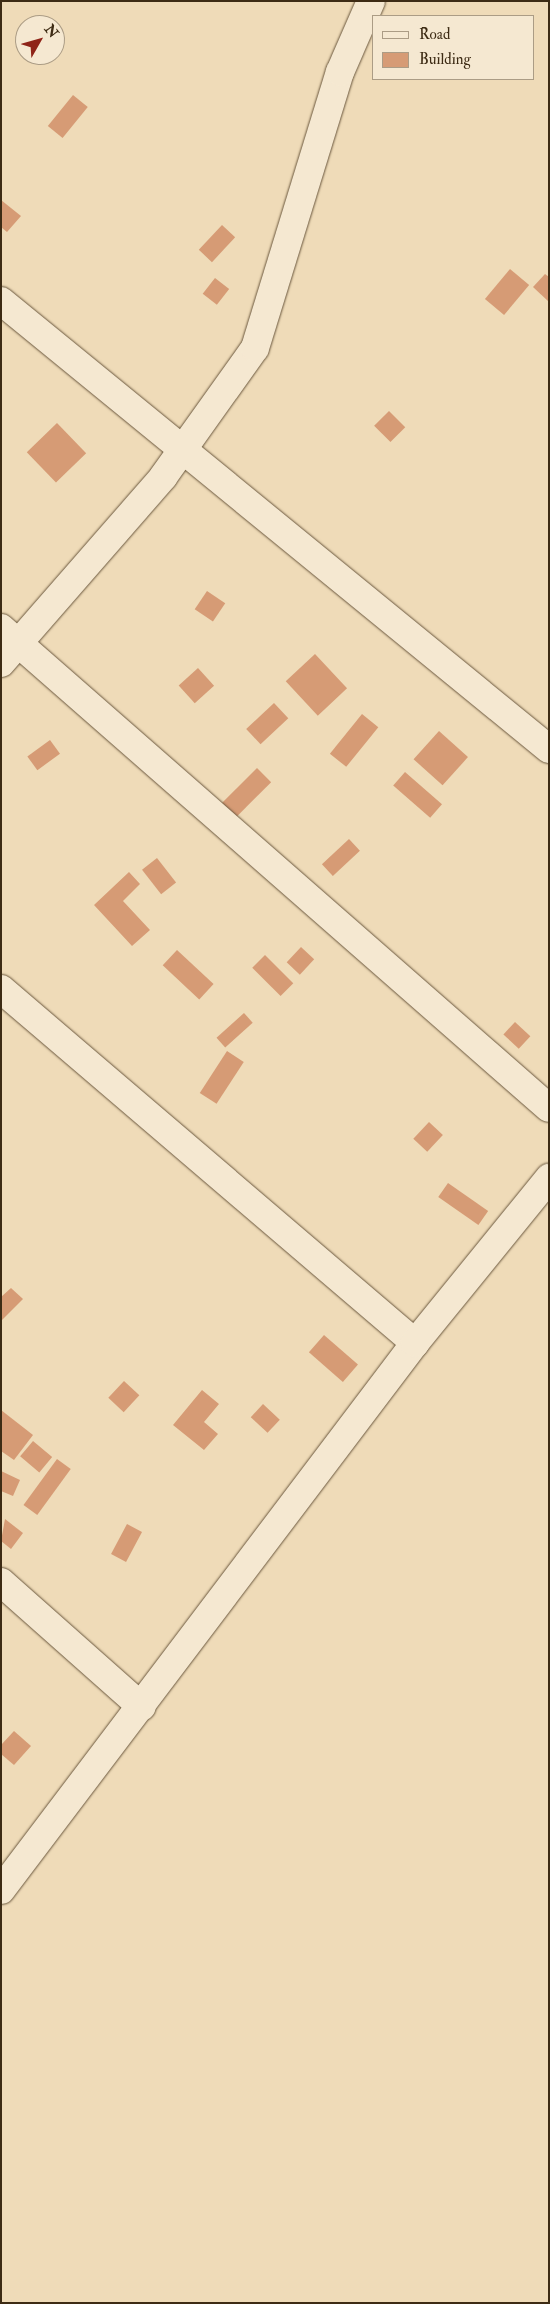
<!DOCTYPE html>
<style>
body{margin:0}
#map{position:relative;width:550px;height:2304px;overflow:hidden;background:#efdbb8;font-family:"IM FELL Double Pica",serif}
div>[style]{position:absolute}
.building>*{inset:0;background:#d69b75;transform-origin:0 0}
.roads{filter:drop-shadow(0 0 1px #6a573d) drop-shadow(0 0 1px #6a573d)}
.street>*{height:28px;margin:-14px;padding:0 14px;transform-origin:14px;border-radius:14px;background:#f5e8d1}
span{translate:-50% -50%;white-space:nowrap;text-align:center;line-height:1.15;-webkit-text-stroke:5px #f5e8d1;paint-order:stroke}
.frame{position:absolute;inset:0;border:2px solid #3d2b14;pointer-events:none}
.legend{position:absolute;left:372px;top:15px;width:162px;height:65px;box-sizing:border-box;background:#f5e8d1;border:1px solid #ab9c85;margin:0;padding:6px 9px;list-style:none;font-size:15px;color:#3d2b14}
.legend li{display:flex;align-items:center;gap:10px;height:25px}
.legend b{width:25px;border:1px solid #ab9c85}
.north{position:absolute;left:15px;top:15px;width:50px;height:50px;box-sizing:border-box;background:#f5e8d1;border:1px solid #ab9c85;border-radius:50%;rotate:52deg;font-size:14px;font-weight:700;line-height:20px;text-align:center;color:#3d2b14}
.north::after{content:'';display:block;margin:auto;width:18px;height:22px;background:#8f2418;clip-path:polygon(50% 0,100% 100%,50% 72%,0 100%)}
</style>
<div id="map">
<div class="building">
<i style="left:73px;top:95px;width:19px;height:40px;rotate:39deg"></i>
<i style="clip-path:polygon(1px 200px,21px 216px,7px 232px,1px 227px)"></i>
<i style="left:222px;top:225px;width:18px;height:34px;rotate:43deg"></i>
<i style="left:510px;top:269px;width:25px;height:39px;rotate:40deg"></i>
<i style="clip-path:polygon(545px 274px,549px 277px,549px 302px,533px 287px)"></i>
<i style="left:215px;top:278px;width:18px;height:20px;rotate:38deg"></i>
<i style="left:389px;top:411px;width:23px;height:21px;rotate:45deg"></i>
<i style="left:57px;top:423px;width:42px;height:42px;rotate:46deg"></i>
<i style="left:207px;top:591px;width:22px;height:22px;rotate:34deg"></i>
<i style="left:315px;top:654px;width:47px;height:40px;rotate:47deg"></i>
<i style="left:198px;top:668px;width:24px;height:26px;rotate:48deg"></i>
<i style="left:274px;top:703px;width:21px;height:38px;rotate:47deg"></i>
<i style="left:362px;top:714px;width:21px;height:51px;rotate:39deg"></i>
<i style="left:439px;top:731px;width:39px;height:38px;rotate:42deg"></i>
<i style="left:50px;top:740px;width:17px;height:28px;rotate:54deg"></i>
<i style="left:257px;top:768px;width:20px;height:57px;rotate:45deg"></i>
<i style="left:405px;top:772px;width:49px;height:18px;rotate:41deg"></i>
<i style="left:349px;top:839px;width:16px;height:37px;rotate:47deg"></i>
<i style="left:157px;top:858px;width:31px;height:19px;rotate:52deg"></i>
<i style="clip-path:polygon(129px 872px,140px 884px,123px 901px,150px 930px,132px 946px,94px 905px)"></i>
<i style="left:301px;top:947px;width:18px;height:21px;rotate:43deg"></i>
<i style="left:177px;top:950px;width:50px;height:21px;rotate:43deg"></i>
<i style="left:265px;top:955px;width:40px;height:18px;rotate:45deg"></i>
<i style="left:244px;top:1013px;width:13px;height:37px;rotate:48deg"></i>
<i style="left:515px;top:1022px;width:21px;height:17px;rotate:43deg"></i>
<i style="left:227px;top:1051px;width:20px;height:50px;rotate:33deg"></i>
<i style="left:429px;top:1122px;width:19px;height:23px;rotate:43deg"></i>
<i style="left:448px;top:1183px;width:49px;height:17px;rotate:35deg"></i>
<i style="clip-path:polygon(11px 1288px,23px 1299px,1px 1321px,1px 1297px)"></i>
<i style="left:324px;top:1335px;width:45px;height:23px;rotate:41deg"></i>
<i style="left:124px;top:1381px;width:21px;height:23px;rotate:43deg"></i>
<i style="clip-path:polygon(202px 1390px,219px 1404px,204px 1422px,218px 1434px,204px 1450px,173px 1425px)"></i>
<i style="left:263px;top:1404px;width:23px;height:18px;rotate:43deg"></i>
<i style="clip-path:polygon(1px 1410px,33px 1435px,14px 1460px,1px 1451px)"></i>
<i style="left:33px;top:1441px;width:25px;height:20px;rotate:40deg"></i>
<i style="left:57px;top:1459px;width:17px;height:57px;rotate:36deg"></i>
<i style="clip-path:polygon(1px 1471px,20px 1480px,13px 1496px,1px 1491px)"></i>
<i style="clip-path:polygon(5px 1519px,23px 1533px,11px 1549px,1px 1541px)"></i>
<i style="left:127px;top:1524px;width:17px;height:34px;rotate:28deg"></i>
<i style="clip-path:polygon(14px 1731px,31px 1746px,14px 1765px,1px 1754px,1px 1745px)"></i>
</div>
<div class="roads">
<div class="street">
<i style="left:1px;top:301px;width:708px;rotate:39.27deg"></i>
<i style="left:1px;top:628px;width:728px;rotate:41.22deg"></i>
<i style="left:1px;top:663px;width:247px;rotate:-48.9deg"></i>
<i style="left:163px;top:477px;width:158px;rotate:-54.5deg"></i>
<i style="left:255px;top:348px;width:289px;rotate:-72.9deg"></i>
<i style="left:340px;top:72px;width:77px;rotate:-66.4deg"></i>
<i style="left:1px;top:989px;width:545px;rotate:40.53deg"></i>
<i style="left:1px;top:1582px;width:188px;rotate:41.6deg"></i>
<i style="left:1px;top:1890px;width:686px;rotate:-52.88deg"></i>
<i style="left:415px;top:1343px;width:213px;rotate:-50.9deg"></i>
</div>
</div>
<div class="frame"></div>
<ul class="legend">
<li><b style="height:6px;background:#f5e8d1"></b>Road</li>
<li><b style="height:14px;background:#d69b75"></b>Building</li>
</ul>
<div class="north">N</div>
</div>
